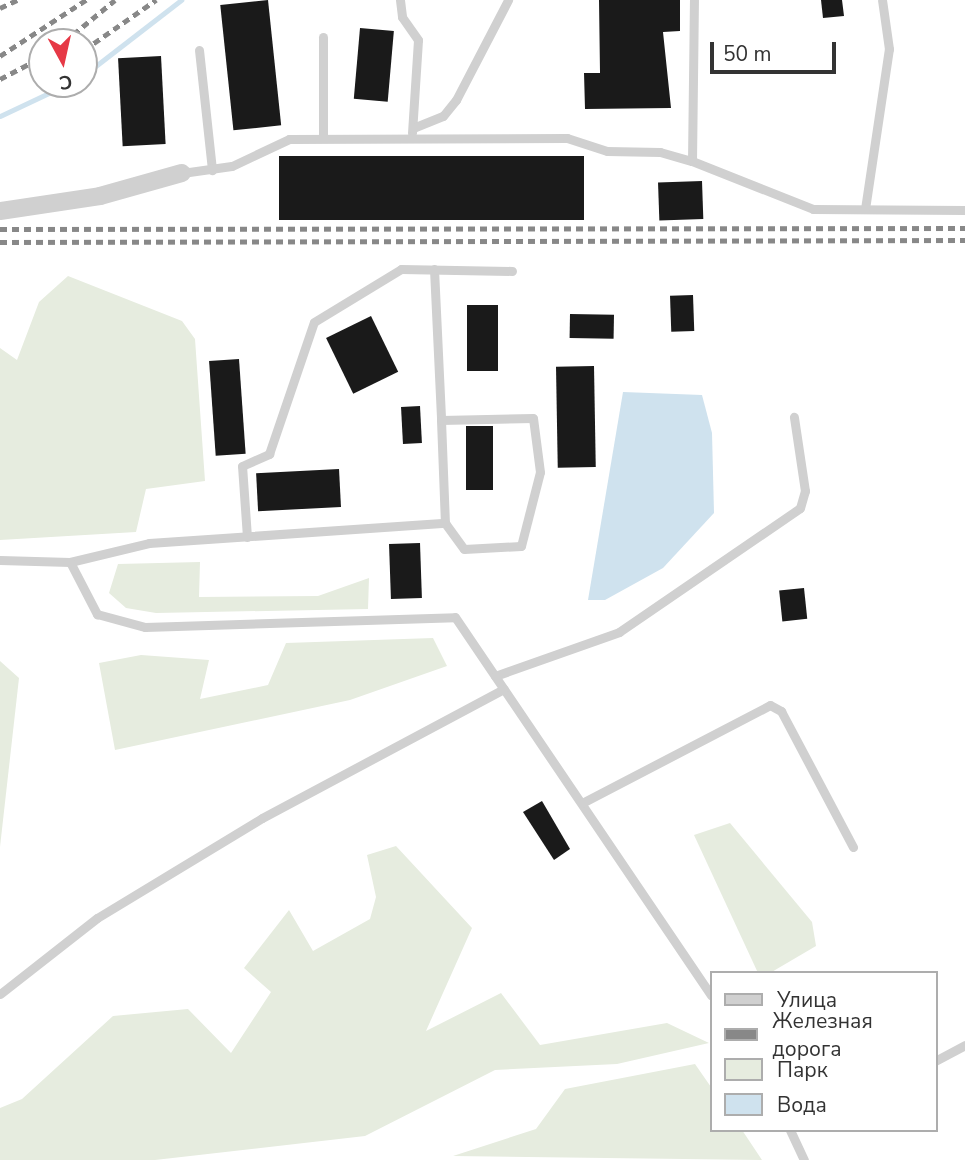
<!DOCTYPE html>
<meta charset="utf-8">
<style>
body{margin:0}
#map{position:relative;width:965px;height:1160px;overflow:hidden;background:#fff;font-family:"Nunito Sans",sans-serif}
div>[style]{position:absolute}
.green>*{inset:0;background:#e6ecdf}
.water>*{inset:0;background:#cfe2ee}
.stream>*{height:5px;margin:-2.5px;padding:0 2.5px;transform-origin:2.5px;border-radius:2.5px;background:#cfe2ee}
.building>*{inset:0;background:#1a1a1a;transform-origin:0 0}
.lane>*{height:9px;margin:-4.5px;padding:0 4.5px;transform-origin:4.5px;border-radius:4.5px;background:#d0d0d0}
.street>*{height:18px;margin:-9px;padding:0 9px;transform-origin:9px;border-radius:9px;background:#d0d0d0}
.rail>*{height:5px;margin-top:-2.5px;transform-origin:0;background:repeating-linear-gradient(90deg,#888 0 7px,transparent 0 12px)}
span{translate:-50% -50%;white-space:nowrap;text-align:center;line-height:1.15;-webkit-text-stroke:7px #fff;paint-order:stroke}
.legend{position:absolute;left:710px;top:971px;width:228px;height:161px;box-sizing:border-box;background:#fff;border:2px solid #adadad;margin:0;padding:9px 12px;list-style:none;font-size:21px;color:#333}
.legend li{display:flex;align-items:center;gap:14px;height:35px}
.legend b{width:35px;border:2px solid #adadad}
.north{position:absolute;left:28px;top:28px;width:70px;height:70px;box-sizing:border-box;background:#fff;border:2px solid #adadad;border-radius:50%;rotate:172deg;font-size:19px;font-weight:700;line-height:28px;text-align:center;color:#333}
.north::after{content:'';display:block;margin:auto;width:24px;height:32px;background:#e63946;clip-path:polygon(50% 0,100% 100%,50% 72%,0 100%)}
.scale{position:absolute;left:710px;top:42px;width:126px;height:32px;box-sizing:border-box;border:4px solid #333;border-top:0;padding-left:9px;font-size:21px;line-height:24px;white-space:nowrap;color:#333;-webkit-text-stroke:5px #fff;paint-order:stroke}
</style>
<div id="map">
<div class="green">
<i style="clip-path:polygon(68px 276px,182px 321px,195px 339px,205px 481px,146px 489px,136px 532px,0 540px,0 348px,17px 360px,39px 302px)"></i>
<i style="clip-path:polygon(200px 562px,199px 597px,318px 596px,369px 578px,368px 609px,156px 613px,126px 608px,109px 593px,118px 564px)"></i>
<i style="clip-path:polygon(433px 638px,447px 666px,350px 700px,115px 750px,99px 663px,141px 655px,209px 660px,200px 699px,268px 685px,286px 643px)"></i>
<i style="clip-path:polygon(0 661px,19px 678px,0 847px)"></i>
<i style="clip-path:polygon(730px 823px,812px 922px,816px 946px,770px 973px,758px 973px,694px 835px)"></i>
<i style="clip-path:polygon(396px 846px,472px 928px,426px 1031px,501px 993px,540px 1045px,667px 1023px,709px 1043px,617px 1064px,495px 1070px,365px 1136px,155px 1160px,0 1160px,0 1108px,22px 1099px,113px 1016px,188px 1009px,231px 1053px,271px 992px,244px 968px,289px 910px,313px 951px,370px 919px,376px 897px,367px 855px)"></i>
<i style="clip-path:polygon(695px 1064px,711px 1087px,711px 1130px,742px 1130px,762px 1160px,453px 1156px,536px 1129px,565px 1089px)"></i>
</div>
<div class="water">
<i style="clip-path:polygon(623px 392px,702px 395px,712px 433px,714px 513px,663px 568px,605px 600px,588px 600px)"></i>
</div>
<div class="stream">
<i style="left:84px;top:75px;width:123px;rotate:-37.7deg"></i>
<i style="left:0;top:116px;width:75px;rotate:-25.2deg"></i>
</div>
<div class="building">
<i style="left:268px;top:0;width:126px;height:48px;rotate:84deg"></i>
<i style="clip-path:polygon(599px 0,680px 0,680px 31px,663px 32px,671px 108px,585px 109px,584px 73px,600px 73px)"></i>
<i style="clip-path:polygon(821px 0,842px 0,844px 16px,823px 18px)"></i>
<i style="left:360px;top:28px;width:34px;height:71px;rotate:5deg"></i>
<i style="left:161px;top:56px;width:88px;height:43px;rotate:87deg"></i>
<i style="left:279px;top:156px;width:305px;height:64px"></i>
<i style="left:702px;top:181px;width:38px;height:44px;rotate:88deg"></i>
<i style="left:693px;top:295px;width:36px;height:23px;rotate:88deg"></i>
<i style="left:467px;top:305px;width:31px;height:66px"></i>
<i style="left:570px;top:314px;width:44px;height:24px;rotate:1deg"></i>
<i style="left:371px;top:316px;width:62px;height:50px;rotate:64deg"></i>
<i style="left:239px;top:359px;width:95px;height:30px;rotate:86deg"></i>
<i style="left:594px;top:366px;width:101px;height:38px;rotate:89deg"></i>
<i style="left:420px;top:406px;width:37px;height:19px;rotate:87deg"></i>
<i style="left:466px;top:426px;width:27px;height:64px"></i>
<i style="left:339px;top:469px;width:38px;height:83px;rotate:87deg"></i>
<i style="left:420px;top:543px;width:55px;height:31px;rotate:88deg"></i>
<i style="left:804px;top:588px;width:31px;height:25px;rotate:84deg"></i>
<i style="clip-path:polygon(542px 801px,570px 849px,554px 860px,523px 812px)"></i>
</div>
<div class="lane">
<i style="left:400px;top:0;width:17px;rotate:83deg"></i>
<i style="left:402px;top:17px;width:28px;rotate:55deg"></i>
<i style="left:418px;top:40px;width:93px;rotate:93.7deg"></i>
<i style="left:199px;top:50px;width:121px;rotate:83.8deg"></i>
<i style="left:413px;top:128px;width:32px;rotate:-22deg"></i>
<i style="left:443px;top:116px;width:21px;rotate:-51deg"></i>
<i style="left:456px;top:100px;width:113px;rotate:-62.5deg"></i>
<i style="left:323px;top:138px;width:101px;rotate:-90deg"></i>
<i style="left:692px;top:161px;width:161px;rotate:-89.3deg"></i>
<i style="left:182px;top:173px;width:50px;rotate:-8deg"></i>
<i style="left:232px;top:166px;width:63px;rotate:-25.3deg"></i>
<i style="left:289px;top:139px;width:278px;rotate:-0.2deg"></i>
<i style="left:567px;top:138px;width:42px;rotate:18deg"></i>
<i style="left:607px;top:151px;width:53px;rotate:1.1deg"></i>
<i style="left:660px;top:152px;width:33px;rotate:16deg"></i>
<i style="left:692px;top:161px;width:130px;rotate:21.6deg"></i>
<i style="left:813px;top:209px;width:152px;rotate:0.4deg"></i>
<i style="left:865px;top:209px;width:162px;rotate:-81.5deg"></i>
<i style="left:889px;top:49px;width:49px;rotate:-98.1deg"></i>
<i style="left:434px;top:269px;width:151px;rotate:87.3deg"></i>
<i style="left:441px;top:420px;width:103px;rotate:87.8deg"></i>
<i style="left:445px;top:523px;width:32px;rotate:54deg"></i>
<i style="left:464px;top:549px;width:57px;rotate:-3deg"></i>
<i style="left:521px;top:546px;width:76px;rotate:-75.6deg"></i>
<i style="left:540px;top:472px;width:54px;rotate:-97.4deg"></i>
<i style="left:533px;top:418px;width:92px;rotate:178.8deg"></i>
<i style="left:247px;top:537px;width:71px;rotate:-94deg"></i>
<i style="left:242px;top:466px;width:30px;rotate:-24deg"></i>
<i style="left:269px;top:454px;width:139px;rotate:-71.2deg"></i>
<i style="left:314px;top:322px;width:102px;rotate:-31.3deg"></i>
<i style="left:401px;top:269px;width:111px;rotate:1deg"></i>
<i style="left:0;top:560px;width:70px;rotate:1.6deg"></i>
<i style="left:70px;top:562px;width:81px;rotate:-13.5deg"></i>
<i style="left:149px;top:543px;width:297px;rotate:-3.9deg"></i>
<i style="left:70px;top:562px;width:59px;rotate:62.6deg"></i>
<i style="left:97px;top:614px;width:50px;rotate:15.2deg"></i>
<i style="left:145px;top:627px;width:310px;rotate:-1.8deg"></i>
<i style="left:455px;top:617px;width:457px;rotate:55.9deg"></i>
<i style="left:495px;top:676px;width:132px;rotate:-19.5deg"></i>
<i style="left:619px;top:632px;width:219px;rotate:-34.4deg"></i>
<i style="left:800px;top:508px;width:18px;rotate:-74deg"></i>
<i style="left:805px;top:491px;width:75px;rotate:-98.5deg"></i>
<i style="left:582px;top:803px;width:212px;rotate:-27.5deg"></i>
<i style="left:770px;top:705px;width:13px;rotate:29deg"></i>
<i style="left:781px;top:711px;width:154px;rotate:62.1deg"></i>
<i style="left:0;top:994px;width:123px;rotate:-38.1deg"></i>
<i style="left:97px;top:918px;width:193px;rotate:-31.2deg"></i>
<i style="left:262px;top:818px;width:274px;rotate:-28.1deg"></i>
<i style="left:935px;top:1061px;width:34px;rotate:-28deg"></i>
<i style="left:790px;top:1130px;width:33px;rotate:65deg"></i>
</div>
<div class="street">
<i style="left:0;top:211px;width:101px;rotate:-8.5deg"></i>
<i style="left:100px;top:196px;width:85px;rotate:-15.7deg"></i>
</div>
<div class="rail">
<i style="left:0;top:8px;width:19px;rotate:-25deg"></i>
<i style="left:64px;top:42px;width:66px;rotate:-39.5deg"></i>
<i style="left:84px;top:50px;width:88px;rotate:-34.8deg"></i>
<i style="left:0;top:56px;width:103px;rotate:-33.1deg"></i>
<i style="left:0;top:79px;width:47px;rotate:-27.6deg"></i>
<i style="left:0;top:229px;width:965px;rotate:-0.06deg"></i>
<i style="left:0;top:242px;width:965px;rotate:-0.12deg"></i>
</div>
<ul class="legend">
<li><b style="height:9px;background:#d0d0d0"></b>Улица</li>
<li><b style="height:9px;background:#888"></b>Железная дорога</li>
<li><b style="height:19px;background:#e6ecdf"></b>Парк</li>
<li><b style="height:19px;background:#cfe2ee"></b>Вода</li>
</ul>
<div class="north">С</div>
<div class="scale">50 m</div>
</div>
